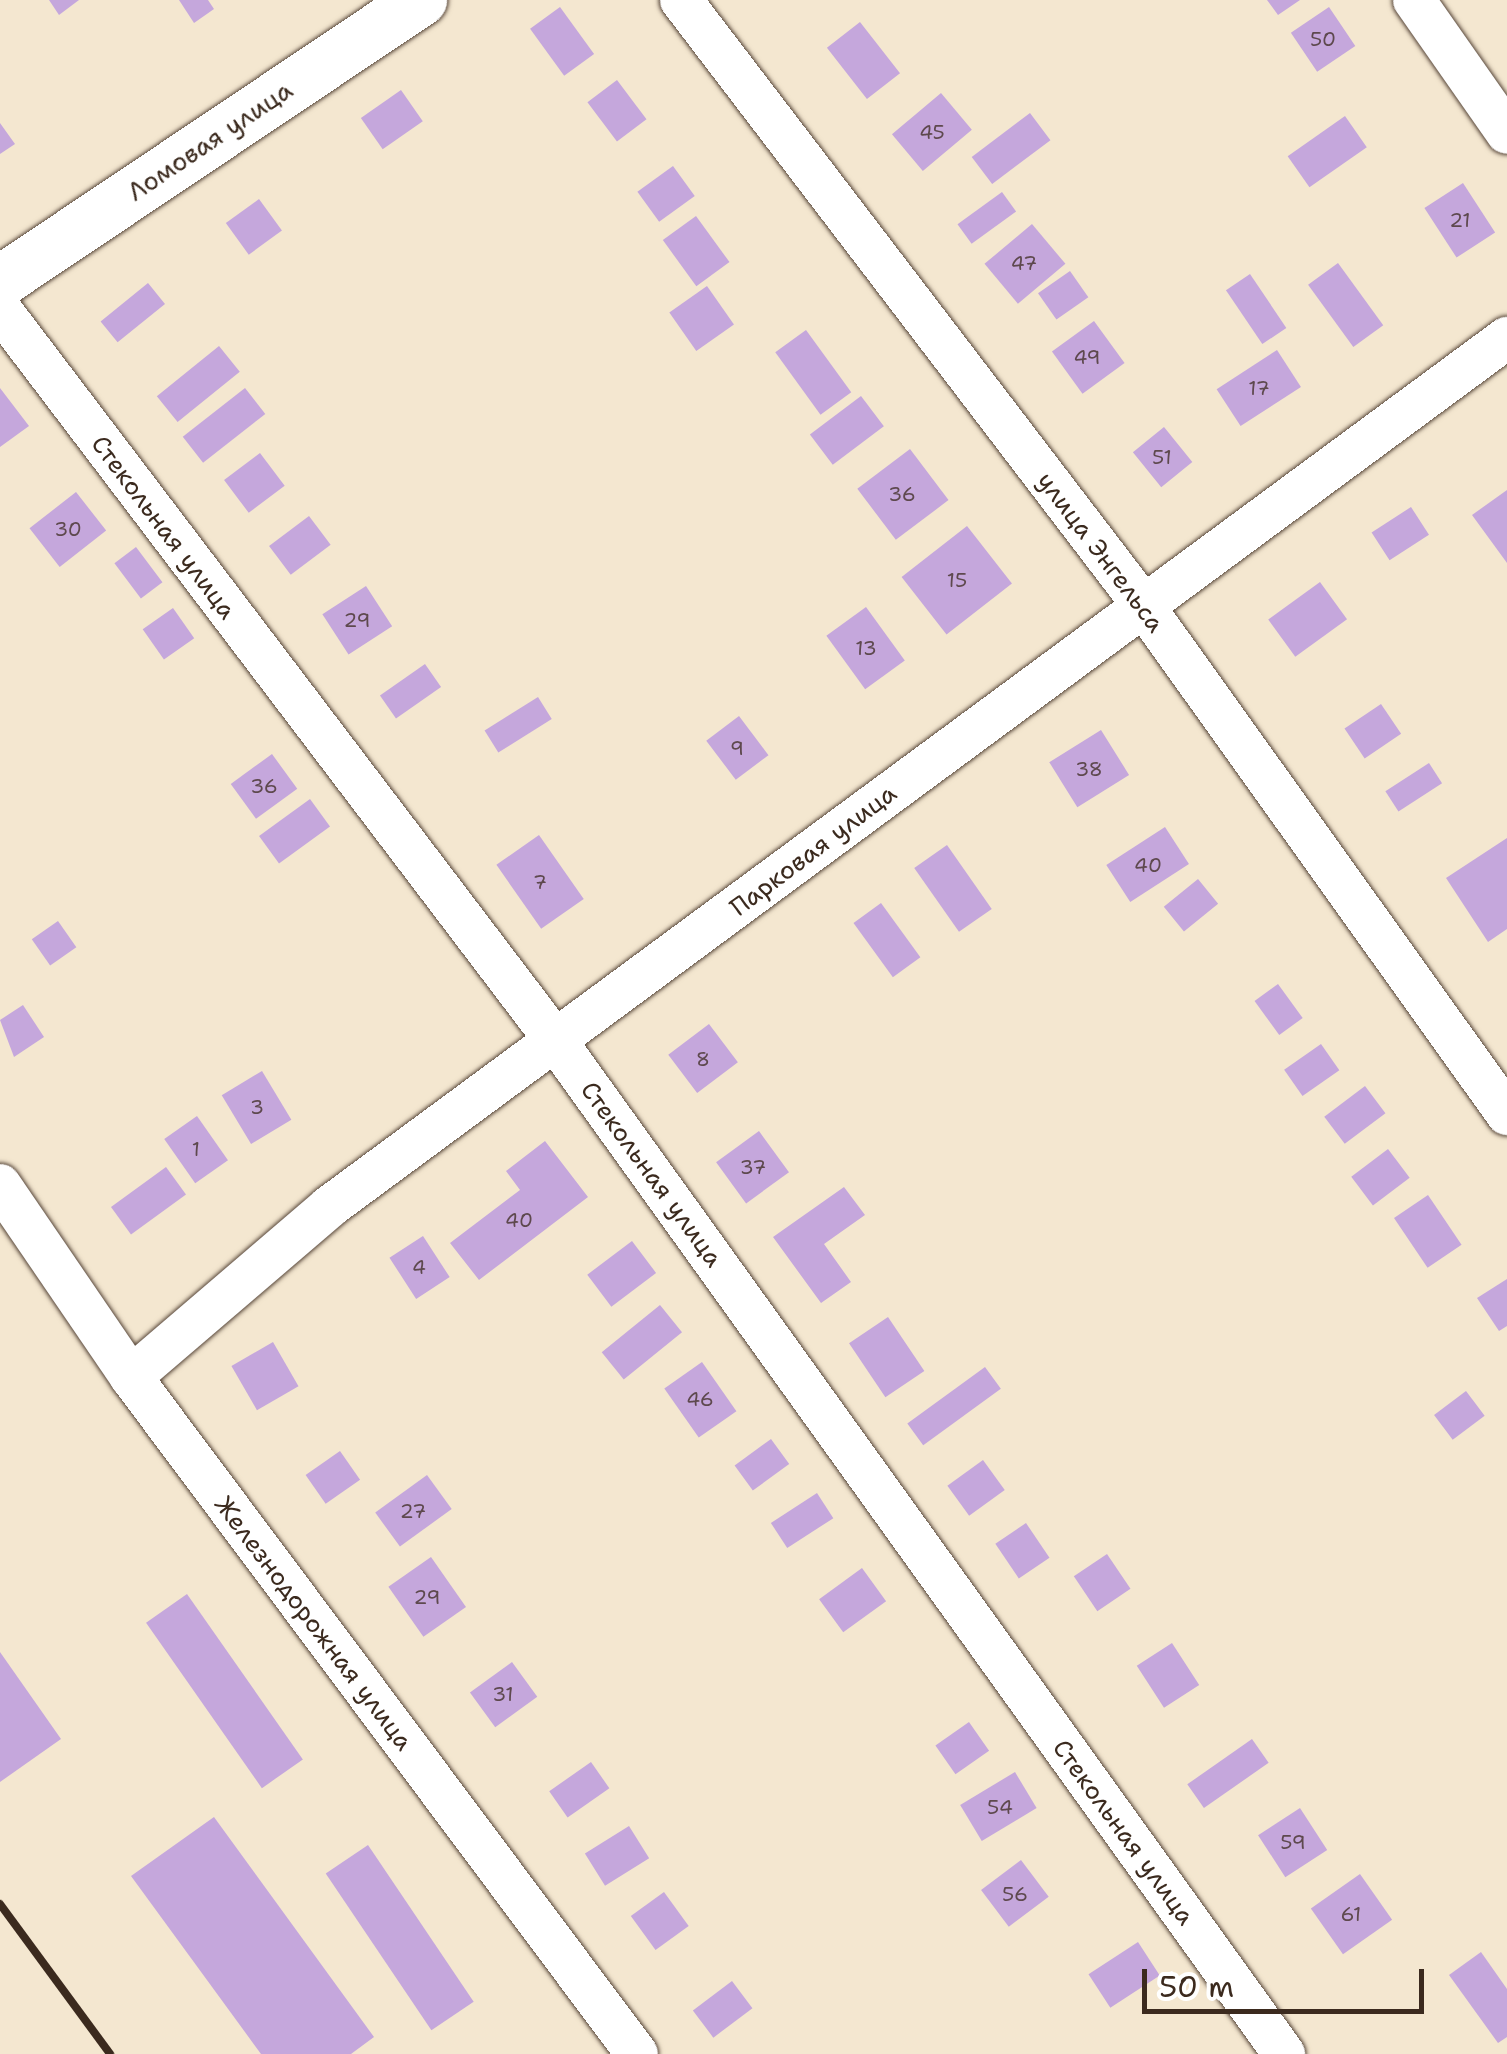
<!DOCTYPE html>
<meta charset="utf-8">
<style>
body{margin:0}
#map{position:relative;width:1507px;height:2054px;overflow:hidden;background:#f4e7d0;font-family:"Shantell Sans",sans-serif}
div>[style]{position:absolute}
.building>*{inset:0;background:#c5a7dc;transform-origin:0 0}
.roads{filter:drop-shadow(0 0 2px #574639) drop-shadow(0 0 2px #574639)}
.minor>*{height:42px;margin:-21px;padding:0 21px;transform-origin:21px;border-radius:21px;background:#fff}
.major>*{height:52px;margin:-26px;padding:0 26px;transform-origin:26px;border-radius:26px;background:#fff}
.rail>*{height:8px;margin:-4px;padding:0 4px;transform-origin:4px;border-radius:4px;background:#3b2a1e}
span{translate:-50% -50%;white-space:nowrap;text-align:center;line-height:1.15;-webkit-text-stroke:8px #fff;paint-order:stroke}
.number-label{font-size:20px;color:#5e494e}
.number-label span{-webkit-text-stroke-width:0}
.street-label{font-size:25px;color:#3b2a1e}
.scale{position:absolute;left:1142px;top:1969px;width:282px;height:45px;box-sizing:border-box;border:5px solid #3b2a1e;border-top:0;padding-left:12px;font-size:30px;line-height:35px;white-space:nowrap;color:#3b2a1e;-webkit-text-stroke:8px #fff;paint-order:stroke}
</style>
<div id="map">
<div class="building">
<i style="clip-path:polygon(49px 0,79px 0,59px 15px)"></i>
<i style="clip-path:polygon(179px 0,208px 0,214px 9px,194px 23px)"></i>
<i style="clip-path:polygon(1267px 0,1300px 0,1278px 15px)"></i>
<i style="left:560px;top:7px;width:58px;height:37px;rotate:54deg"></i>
<i style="left:1329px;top:7px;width:47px;height:46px;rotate:56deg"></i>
<i style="left:860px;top:22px;width:65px;height:42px;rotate:52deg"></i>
<i style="left:617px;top:80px;width:49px;height:37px;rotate:53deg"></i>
<i style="left:401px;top:90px;width:38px;height:49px;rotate:55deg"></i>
<i style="left:941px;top:93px;width:48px;height:64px;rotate:50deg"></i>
<i style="left:1030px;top:113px;width:34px;height:73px;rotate:53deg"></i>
<i style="left:1345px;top:116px;width:38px;height:70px;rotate:55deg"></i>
<i style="clip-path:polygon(0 123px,15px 144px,0 154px)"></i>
<i style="left:673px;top:166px;width:37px;height:44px;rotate:54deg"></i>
<i style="left:1463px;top:183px;width:59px;height:46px;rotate:57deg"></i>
<i style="left:1002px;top:192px;width:24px;height:55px;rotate:54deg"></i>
<i style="left:259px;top:199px;width:39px;height:41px;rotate:54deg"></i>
<i style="left:696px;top:216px;width:57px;height:41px;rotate:54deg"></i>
<i style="left:1032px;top:224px;width:52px;height:62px;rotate:50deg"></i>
<i style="left:1338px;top:263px;width:77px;height:37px;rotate:54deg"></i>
<i style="left:1070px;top:271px;width:32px;height:39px;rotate:55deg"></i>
<i style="left:1250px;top:274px;width:65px;height:29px;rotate:56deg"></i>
<i style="left:148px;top:283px;width:27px;height:61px;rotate:51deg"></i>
<i style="left:707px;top:286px;width:47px;height:46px;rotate:55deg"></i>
<i style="left:1094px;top:321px;width:52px;height:52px;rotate:54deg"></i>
<i style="left:806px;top:330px;width:77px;height:38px;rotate:54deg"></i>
<i style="left:219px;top:346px;width:33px;height:80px;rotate:51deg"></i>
<i style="left:1277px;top:350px;width:44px;height:72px;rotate:57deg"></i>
<i style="clip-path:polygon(0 388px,29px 426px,0 447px)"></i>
<i style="left:245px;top:388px;width:33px;height:79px;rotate:52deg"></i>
<i style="left:861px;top:396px;width:38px;height:64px;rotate:53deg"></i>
<i style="left:1164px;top:427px;width:45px;height:40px;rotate:51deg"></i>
<i style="left:910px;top:449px;width:64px;height:66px;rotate:53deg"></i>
<i style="left:260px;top:453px;width:41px;height:45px;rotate:53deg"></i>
<i style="clip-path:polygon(1507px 490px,1507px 563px,1472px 515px)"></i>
<i style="left:76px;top:492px;width:49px;height:59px;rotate:52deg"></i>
<i style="left:1411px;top:507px;width:33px;height:47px;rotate:57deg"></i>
<i style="left:309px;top:516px;width:36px;height:50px;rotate:53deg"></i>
<i style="left:967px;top:526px;width:73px;height:83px;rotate:52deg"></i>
<i style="left:136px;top:547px;width:44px;height:27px;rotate:53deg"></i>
<i style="left:1320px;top:582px;width:46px;height:64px;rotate:54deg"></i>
<i style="left:366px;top:586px;width:48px;height:52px;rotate:57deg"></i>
<i style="left:866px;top:607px;width:66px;height:49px;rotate:54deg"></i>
<i style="left:173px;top:608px;width:37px;height:37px;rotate:55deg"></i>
<i style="left:425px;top:664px;width:28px;height:55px;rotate:55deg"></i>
<i style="left:538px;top:697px;width:26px;height:63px;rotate:58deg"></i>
<i style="left:1381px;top:704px;width:36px;height:44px;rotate:56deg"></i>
<i style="left:739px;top:716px;width:49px;height:41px;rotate:53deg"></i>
<i style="left:1101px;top:730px;width:53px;height:61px;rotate:58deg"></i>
<i style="left:272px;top:754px;width:43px;height:51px;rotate:54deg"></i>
<i style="left:1429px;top:763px;width:24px;height:52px;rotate:57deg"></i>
<i style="left:310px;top:799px;width:34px;height:63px;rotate:54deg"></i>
<i style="left:1165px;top:827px;width:44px;height:70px;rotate:57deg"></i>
<i style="left:539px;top:835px;width:78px;height:52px;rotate:55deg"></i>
<i style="clip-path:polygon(1507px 838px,1507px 929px,1488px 942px,1446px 878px)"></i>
<i style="left:947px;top:845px;width:78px;height:40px;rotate:55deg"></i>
<i style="left:1198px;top:879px;width:32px;height:44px;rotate:51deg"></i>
<i style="left:881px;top:903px;width:67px;height:34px;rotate:54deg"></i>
<i style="left:58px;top:921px;width:32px;height:32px;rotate:55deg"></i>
<i style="left:1278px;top:984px;width:42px;height:29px;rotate:54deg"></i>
<i style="clip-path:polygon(23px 1005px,44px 1037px,14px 1057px,0 1020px)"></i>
<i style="left:709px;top:1024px;width:48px;height:51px;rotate:53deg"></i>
<i style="left:1321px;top:1044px;width:32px;height:45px;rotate:55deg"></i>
<i style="left:262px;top:1071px;width:57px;height:47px;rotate:59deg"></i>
<i style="left:1365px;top:1086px;width:34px;height:51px;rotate:53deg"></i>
<i style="left:197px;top:1116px;width:54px;height:40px;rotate:55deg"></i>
<i style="left:759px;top:1131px;width:51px;height:53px;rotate:54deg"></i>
<i style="clip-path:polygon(545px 1141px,588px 1197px,479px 1280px,450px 1243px,520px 1190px,506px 1171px)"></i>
<i style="left:1388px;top:1149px;width:36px;height:46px;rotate:53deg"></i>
<i style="left:166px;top:1167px;width:34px;height:68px;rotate:54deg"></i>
<i style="clip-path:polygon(844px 1187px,865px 1215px,824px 1244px,851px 1282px,821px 1303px,773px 1237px)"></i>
<i style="left:1428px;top:1195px;width:60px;height:41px;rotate:56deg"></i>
<i style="left:423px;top:1236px;width:49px;height:40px;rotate:57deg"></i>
<i style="left:632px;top:1241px;width:40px;height:56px;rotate:53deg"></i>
<i style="clip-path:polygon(1507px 1279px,1507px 1326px,1499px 1331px,1477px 1298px)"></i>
<i style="left:660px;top:1305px;width:35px;height:75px;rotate:51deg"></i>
<i style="left:888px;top:1317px;width:65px;height:47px;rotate:56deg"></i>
<i style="left:273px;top:1342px;width:51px;height:48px;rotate:60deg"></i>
<i style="left:702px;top:1362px;width:60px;height:46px;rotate:55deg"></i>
<i style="left:985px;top:1367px;width:27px;height:96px;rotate:54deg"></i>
<i style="left:1466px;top:1391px;width:31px;height:40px;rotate:53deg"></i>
<i style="left:771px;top:1439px;width:31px;height:45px;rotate:54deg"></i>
<i style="left:340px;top:1451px;width:35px;height:42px;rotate:55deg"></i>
<i style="left:983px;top:1460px;width:37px;height:44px;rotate:54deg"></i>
<i style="left:427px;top:1475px;width:42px;height:64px;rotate:54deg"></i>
<i style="left:817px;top:1493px;width:30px;height:55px;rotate:57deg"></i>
<i style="left:1026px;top:1523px;width:42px;height:37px;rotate:56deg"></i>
<i style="left:1107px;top:1554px;width:42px;height:40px;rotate:56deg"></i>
<i style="left:431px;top:1557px;width:61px;height:52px;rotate:55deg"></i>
<i style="left:862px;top:1568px;width:41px;height:53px;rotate:54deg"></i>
<i style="left:187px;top:1594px;width:202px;height:50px;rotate:55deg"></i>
<i style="left:1172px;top:1643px;width:50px;height:42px;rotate:57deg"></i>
<i style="clip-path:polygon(0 1652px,61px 1739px,0 1782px)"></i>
<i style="left:512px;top:1662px;width:43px;height:52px;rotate:54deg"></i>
<i style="left:969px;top:1722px;width:35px;height:41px;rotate:55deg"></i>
<i style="left:1252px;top:1739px;width:29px;height:79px;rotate:55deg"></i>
<i style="left:591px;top:1762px;width:32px;height:51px;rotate:55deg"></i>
<i style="left:1015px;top:1772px;width:42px;height:64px;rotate:59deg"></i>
<i style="left:1300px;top:1808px;width:50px;height:50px;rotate:57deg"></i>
<i style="clip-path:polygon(214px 1817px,374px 2037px,351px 2054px,261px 2054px,131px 1876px)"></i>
<i style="left:629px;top:1826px;width:38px;height:52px;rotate:58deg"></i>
<i style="left:368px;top:1845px;width:189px;height:51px;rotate:56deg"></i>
<i style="left:1021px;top:1860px;width:46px;height:50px;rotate:53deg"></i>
<i style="left:1360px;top:1874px;width:56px;height:60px;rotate:55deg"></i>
<i style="left:664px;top:1892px;width:42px;height:41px;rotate:54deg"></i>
<i style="left:1138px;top:1942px;width:40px;height:59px;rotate:57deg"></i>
<i style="clip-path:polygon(1481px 1952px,1507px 1989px,1507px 2037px,1498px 2043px,1449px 1975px)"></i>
<i style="left:732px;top:1981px;width:34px;height:49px;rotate:53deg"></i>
</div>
<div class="roads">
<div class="minor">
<i style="left:681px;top:0;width:756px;rotate:52.63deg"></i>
<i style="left:1140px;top:601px;width:631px;rotate:54.42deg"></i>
<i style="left:1414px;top:0;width:162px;rotate:55deg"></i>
<i style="left:0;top:309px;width:923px;rotate:52.79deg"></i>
<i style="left:558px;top:1044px;width:1244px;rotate:54.29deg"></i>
<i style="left:0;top:1185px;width:232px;rotate:55.7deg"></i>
<i style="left:131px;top:1377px;width:845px;rotate:53.23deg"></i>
<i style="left:131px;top:1377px;width:261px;rotate:-40.6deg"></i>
<i style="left:329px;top:1207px;width:1464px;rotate:-36.42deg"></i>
</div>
<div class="major">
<i style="left:0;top:282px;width:507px;rotate:-33.82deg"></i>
</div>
</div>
<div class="rail">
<i style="left:0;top:1904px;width:186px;rotate:53.7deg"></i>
</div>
<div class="number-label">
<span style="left:1323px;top:39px">50</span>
<span style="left:932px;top:132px">45</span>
<span style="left:1460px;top:220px">21</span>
<span style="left:1024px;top:263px">47</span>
<span style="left:1087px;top:357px">49</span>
<span style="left:1259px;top:388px">17</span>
<span style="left:1162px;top:457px">51</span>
<span style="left:902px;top:494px">36</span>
<span style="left:68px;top:529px">30</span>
<span style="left:957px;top:580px">15</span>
<span style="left:357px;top:620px">29</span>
<span style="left:866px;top:648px">13</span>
<span style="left:737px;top:748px">9</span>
<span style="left:1089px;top:769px">38</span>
<span style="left:264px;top:786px">36</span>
<span style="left:1148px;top:865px">40</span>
<span style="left:540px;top:882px">7</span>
<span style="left:703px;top:1059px">8</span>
<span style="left:257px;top:1107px">3</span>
<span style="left:196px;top:1149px">1</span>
<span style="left:753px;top:1167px">37</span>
<span style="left:519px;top:1220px">40</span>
<span style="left:419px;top:1267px">4</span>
<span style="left:700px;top:1399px">46</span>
<span style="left:413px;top:1511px">27</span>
<span style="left:427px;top:1597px">29</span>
<span style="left:503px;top:1694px">31</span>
<span style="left:1000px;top:1807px">54</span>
<span style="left:1293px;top:1842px">59</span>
<span style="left:1015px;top:1894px">56</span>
<span style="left:1351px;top:1914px">61</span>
</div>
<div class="street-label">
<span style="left:210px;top:141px;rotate:-34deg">Ломовая улица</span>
<span style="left:164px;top:527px;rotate:53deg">Стекольная улица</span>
<span style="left:1101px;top:552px;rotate:53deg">улица Энгельса</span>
<span style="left:813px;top:850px;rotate:-37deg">Парковая улица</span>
<span style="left:652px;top:1174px;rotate:54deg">Стекольная улица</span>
<span style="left:314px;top:1623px;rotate:53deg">Железнодорожная улица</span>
<span style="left:1124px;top:1832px;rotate:54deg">Стекольная улица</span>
</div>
<div class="scale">50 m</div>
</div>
